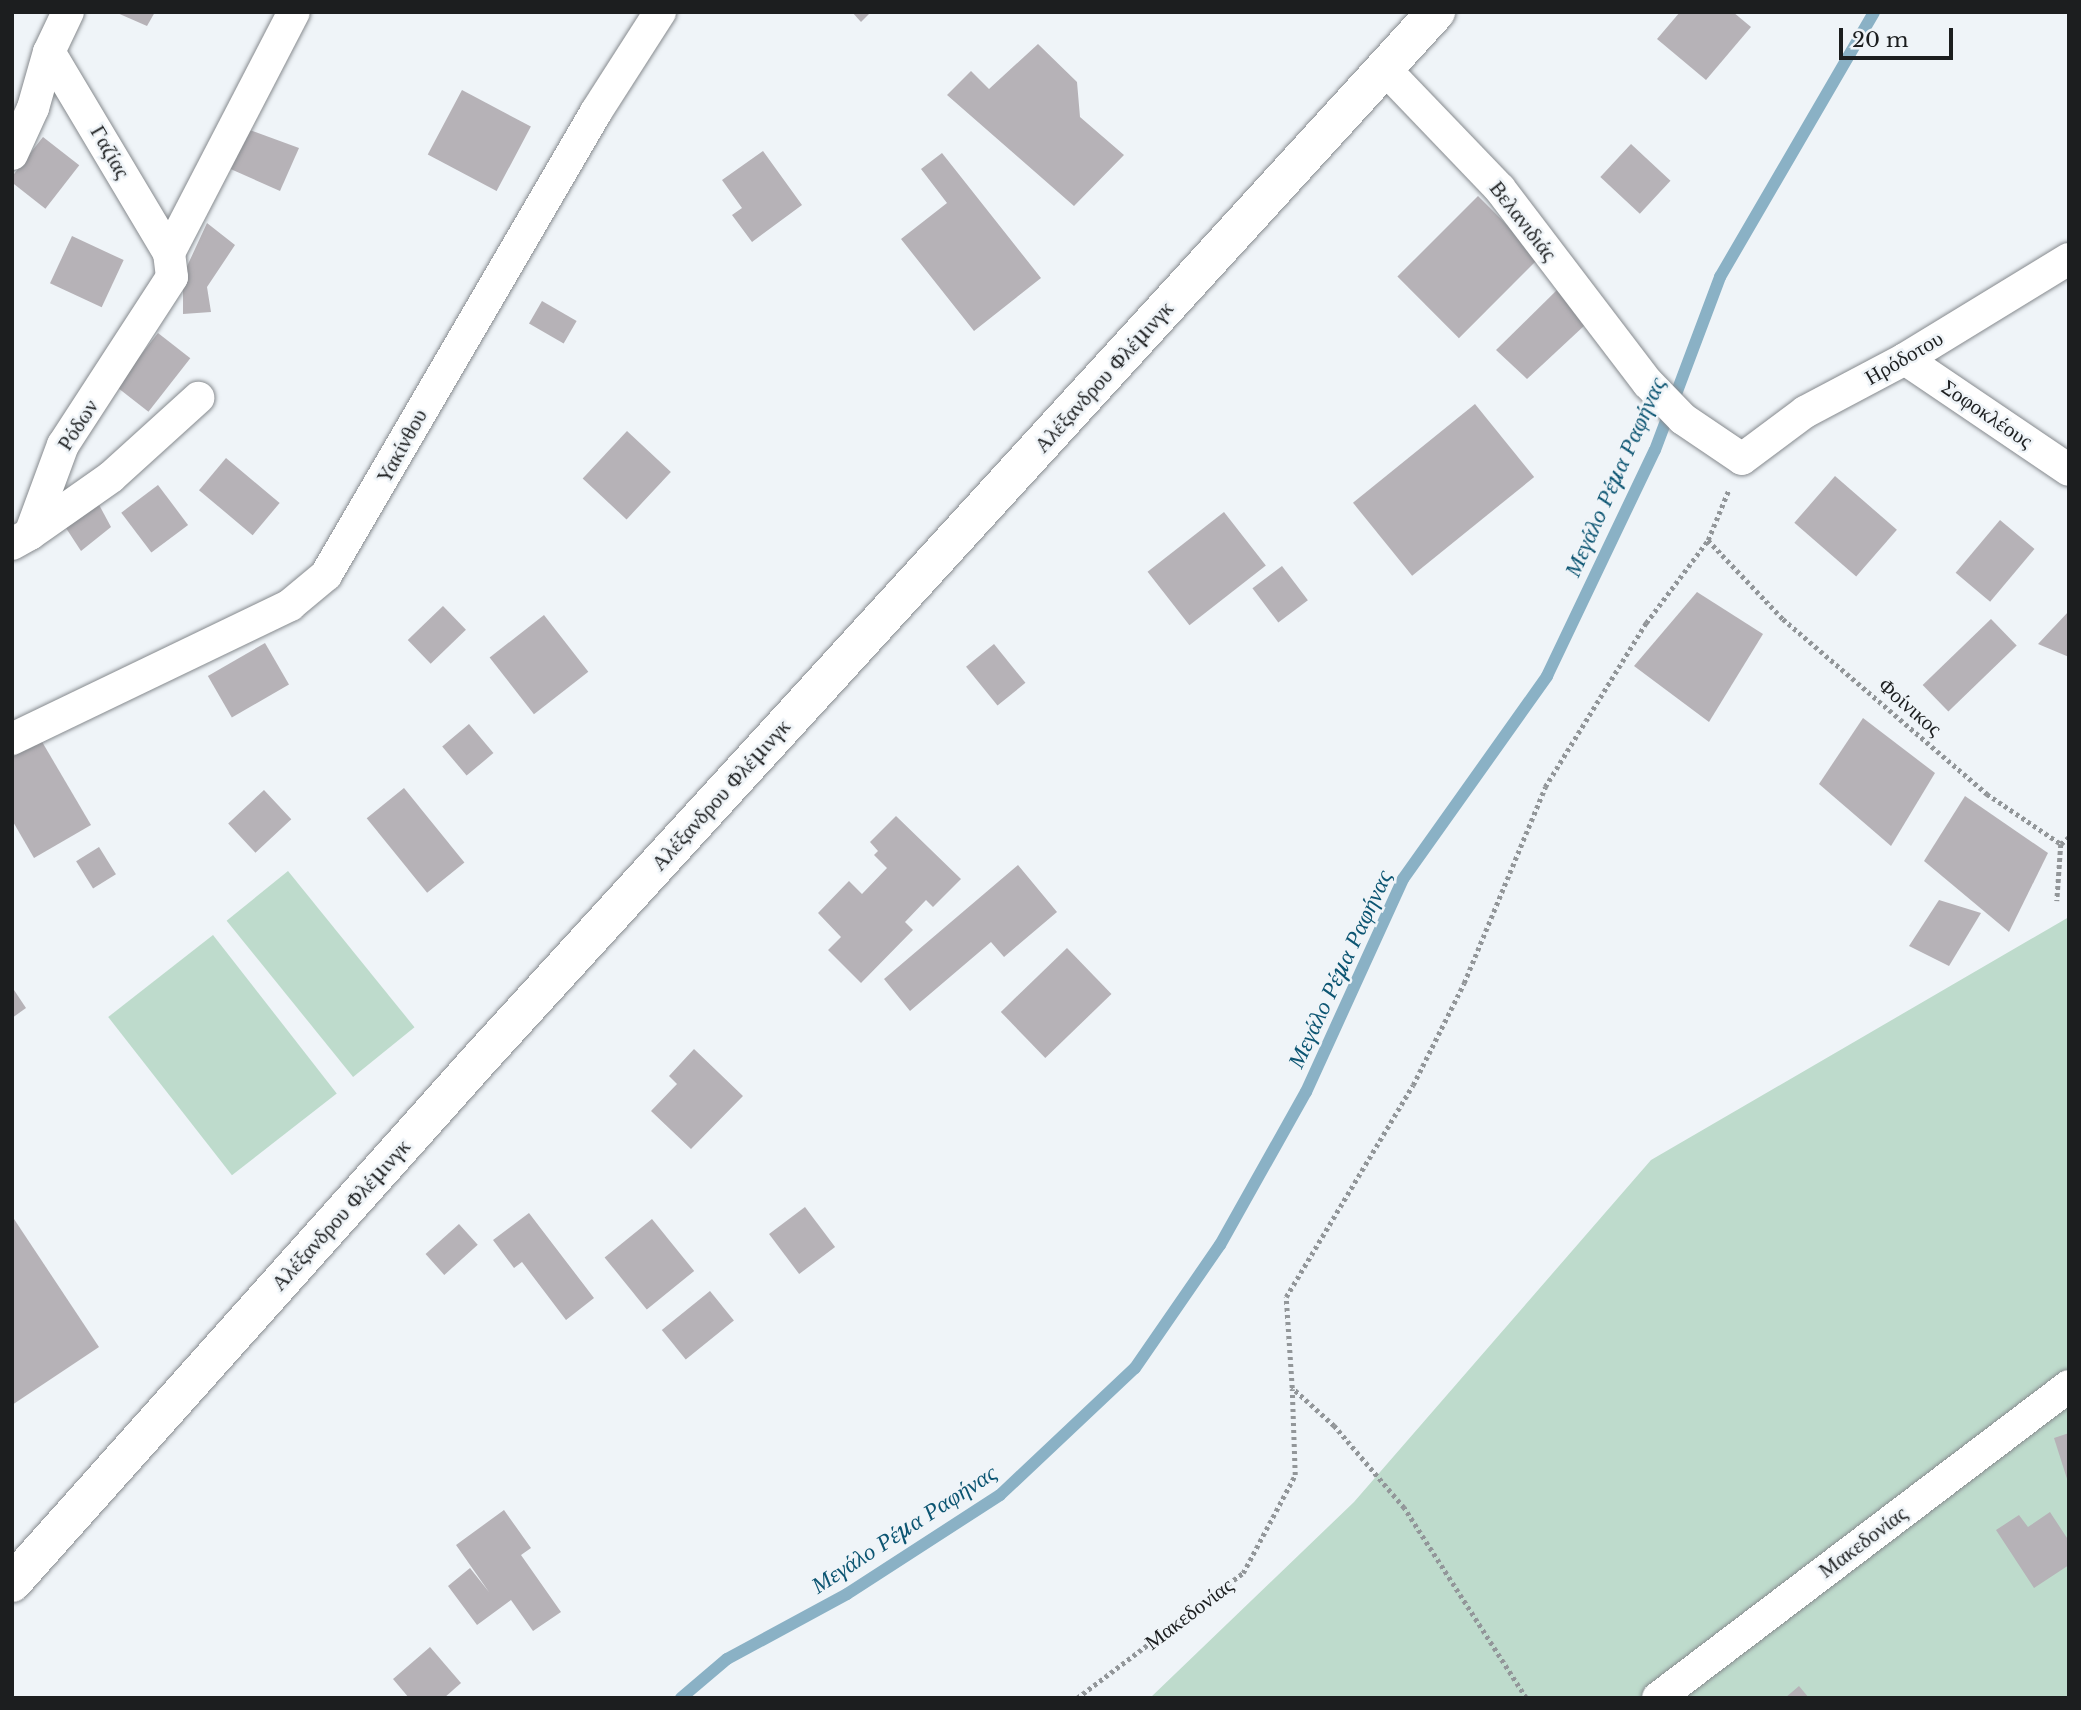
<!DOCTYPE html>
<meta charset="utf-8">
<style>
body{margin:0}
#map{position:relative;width:2081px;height:1710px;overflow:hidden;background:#eff4f8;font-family:"Libre Baskerville",serif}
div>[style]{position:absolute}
.green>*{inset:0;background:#bedbcc;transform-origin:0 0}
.stream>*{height:12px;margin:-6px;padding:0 6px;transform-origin:6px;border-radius:6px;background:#8ab1c5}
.building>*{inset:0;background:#b6b2b7;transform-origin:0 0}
.path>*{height:4.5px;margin-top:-2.25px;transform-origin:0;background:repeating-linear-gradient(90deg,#929699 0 3.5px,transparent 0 7px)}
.roads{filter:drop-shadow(0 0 2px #868a8e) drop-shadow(0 0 2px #868a8e)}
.street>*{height:32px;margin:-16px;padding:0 16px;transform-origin:16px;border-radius:16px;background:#fff}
.primary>*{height:38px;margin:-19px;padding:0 19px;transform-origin:19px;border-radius:19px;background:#fff}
span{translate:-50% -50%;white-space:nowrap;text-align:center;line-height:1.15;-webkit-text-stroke:5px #eff4f8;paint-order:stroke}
.street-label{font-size:21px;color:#1c1e1f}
.water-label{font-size:23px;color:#0c5572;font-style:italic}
.frame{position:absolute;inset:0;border:14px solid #1c1e1f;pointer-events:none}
.scale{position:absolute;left:1839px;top:28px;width:114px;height:32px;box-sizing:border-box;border:4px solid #1c1e1f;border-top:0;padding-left:9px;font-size:21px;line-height:24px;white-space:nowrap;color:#1c1e1f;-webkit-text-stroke:5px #eff4f8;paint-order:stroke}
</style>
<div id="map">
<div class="green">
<i style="left:288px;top:871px;width:201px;height:79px;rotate:51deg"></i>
<i style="clip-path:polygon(2069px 917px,2069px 1698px,1150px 1698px,1354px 1502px,1651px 1160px)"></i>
<i style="left:213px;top:935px;width:201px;height:133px;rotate:52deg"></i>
</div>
<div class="stream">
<i style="left:681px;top:1698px;width:60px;rotate:-40.3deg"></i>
<i style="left:727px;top:1659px;width:136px;rotate:-28.4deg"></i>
<i style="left:847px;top:1594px;width:182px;rotate:-32.9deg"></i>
<i style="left:1000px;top:1495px;width:185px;rotate:-43.3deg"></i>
<i style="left:1135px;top:1368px;width:150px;rotate:-55.4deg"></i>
<i style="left:1220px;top:1245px;width:176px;rotate:-60.7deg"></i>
<i style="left:1306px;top:1092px;width:234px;rotate:-65.5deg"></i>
<i style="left:1403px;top:879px;width:249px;rotate:-54.6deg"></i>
<i style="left:1547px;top:676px;width:250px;rotate:-64.5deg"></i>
<i style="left:1655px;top:450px;width:185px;rotate:-69.4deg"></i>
<i style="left:1720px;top:277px;width:306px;rotate:-59.8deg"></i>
</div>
<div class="building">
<i style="clip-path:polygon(115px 12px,155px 12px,147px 26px)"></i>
<i style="clip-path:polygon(852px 12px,871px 12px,861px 22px)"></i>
<i style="clip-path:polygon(1680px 12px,1733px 12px,1751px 27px,1706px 80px,1657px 39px)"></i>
<i style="clip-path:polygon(1038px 44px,1077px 82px,1080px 117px,1124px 155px,1074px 206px,947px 95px,971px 71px,989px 89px)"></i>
<i style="left:462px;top:90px;width:78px;height:73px;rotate:28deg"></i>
<i style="clip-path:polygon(247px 129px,299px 148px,280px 191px,226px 167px)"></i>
<i style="left:43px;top:137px;width:46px;height:55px;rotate:38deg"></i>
<i style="left:1631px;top:144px;width:54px;height:45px;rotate:43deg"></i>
<i style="clip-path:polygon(763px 151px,802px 205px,752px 242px,732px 215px,742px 208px,722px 180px)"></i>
<i style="clip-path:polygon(942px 153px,1041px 278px,974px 331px,901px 239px,947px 203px,921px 169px)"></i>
<i style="left:1478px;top:196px;width:87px;height:114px;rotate:45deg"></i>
<i style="clip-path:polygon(207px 223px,235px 245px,207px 287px,211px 312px,183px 314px,183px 275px)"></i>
<i style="left:72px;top:236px;width:57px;height:52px;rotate:25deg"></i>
<i style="clip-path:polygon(1560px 287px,1585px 325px,1527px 379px,1496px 350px)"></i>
<i style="left:542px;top:301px;width:40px;height:26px;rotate:30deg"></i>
<i style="left:158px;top:333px;width:41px;height:68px;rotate:38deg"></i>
<i style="left:1475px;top:404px;width:94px;height:157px;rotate:51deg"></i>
<i style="left:627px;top:431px;width:60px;height:65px;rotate:43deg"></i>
<i style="left:226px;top:458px;width:70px;height:42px;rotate:40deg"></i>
<i style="left:1835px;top:476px;width:82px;height:62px;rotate:41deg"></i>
<i style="left:158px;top:485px;width:50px;height:46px;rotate:53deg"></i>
<i style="clip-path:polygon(97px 501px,111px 527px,81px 551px,64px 525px)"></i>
<i style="left:1224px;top:512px;width:68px;height:97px;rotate:52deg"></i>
<i style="left:2000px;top:520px;width:45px;height:69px;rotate:40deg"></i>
<i style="left:1282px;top:566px;width:43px;height:37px;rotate:53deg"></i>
<i style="clip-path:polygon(1697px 592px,1763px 634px,1709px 722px,1634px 666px)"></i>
<i style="left:443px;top:606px;width:33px;height:49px;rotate:46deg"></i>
<i style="clip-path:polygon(2069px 611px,2069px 657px,2038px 644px)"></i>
<i style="left:544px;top:615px;width:72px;height:69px;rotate:52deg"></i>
<i style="left:1991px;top:619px;width:37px;height:95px;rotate:46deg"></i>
<i style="left:265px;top:643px;width:48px;height:66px;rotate:60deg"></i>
<i style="left:994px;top:644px;width:50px;height:36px;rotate:51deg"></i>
<i style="clip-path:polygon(1863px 718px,1935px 773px,1891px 846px,1819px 784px)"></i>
<i style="left:469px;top:724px;width:38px;height:35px;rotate:50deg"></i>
<i style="clip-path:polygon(41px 740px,91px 825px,34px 858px,12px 820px,12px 757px)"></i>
<i style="left:404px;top:788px;width:96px;height:48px;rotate:51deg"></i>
<i style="left:264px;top:790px;width:40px;height:49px;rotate:47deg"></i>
<i style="clip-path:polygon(1965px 796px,2048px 853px,2009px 932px,1924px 861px)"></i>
<i style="clip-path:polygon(896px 816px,961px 879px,933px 907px,926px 900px,905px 922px,913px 930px,861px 983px,828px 950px,841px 937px,818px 913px,849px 881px,862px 894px,887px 868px,874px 855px,878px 851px,870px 842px)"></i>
<i style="left:99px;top:847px;width:32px;height:27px;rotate:58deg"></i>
<i style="clip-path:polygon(1018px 865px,1057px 912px,1004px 957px,991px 942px,910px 1011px,884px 979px)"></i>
<i style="clip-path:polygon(1939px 900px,1981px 913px,1949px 966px,1909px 946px)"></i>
<i style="left:1067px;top:948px;width:64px;height:92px;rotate:46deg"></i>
<i style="clip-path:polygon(12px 987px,26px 1008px,12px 1018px)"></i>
<i style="clip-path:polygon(694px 1049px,743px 1096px,691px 1149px,651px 1111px,677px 1084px,669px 1076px)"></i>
<i style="left:805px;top:1207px;width:50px;height:45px;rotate:53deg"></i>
<i style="clip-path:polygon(529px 1213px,594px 1298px,566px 1320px,522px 1262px,514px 1268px,493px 1240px)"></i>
<i style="clip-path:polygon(12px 1216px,99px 1347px,12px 1405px)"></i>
<i style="left:652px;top:1219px;width:67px;height:61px;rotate:51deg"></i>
<i style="left:459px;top:1224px;width:28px;height:45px;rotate:48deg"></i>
<i style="left:710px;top:1291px;width:38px;height:62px;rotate:51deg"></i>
<i style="clip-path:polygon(2069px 1433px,2069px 1482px,2068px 1482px,2054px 1438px)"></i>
<i style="clip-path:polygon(504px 1510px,531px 1548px,521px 1555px,561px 1612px,533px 1631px,511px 1600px,477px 1625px,448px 1586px,470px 1568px,489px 1592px,456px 1545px)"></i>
<i style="clip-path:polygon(2050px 1512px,2069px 1541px,2069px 1565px,2034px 1588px,1996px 1530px,2019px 1515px,2028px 1527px)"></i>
<i style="clip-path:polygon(430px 1647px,461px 1683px,444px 1698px,409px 1698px,393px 1679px)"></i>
<i style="clip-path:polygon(1799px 1686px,1809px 1698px,1785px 1698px)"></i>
</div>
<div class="path">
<i style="left:1708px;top:540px;width:109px;rotate:46.5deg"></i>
<i style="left:1783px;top:619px;width:269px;rotate:40.6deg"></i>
<i style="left:1987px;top:794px;width:89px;rotate:34deg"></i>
<i style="left:2061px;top:844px;width:57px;rotate:94deg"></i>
<i style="left:2061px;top:844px;width:11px;rotate:-41deg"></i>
<i style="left:1077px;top:1698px;width:208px;rotate:-37deg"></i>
<i style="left:1243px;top:1573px;width:111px;rotate:-62deg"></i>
<i style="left:1295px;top:1475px;width:86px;rotate:-92deg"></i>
<i style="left:1526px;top:1698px;width:226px;rotate:-122.7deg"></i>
<i style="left:1404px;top:1508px;width:108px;rotate:-130.5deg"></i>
<i style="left:1334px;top:1426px;width:57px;rotate:-137.9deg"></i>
<i style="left:1292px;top:1388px;width:91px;rotate:-93.8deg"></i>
<i style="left:1286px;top:1297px;width:247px;rotate:-59.1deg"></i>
<i style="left:1413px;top:1085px;width:114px;rotate:-63.4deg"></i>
<i style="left:1464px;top:983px;width:212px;rotate:-67.5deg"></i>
<i style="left:1545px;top:787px;width:193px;rotate:-58.4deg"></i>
<i style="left:1646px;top:623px;width:104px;rotate:-53.2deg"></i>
<i style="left:1708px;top:540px;width:55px;rotate:-67.6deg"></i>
</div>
<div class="roads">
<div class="street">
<i style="left:1385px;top:69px;width:166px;rotate:46.2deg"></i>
<i style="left:1500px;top:189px;width:244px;rotate:52.7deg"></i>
<i style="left:1648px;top:383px;width:50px;rotate:45.8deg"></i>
<i style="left:1683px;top:419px;width:71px;rotate:34.1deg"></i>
<i style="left:1742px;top:459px;width:79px;rotate:-36.7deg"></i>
<i style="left:1805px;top:412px;width:113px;rotate:-27.9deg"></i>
<i style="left:1905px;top:359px;width:192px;rotate:-31.4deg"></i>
<i style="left:12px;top:154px;width:51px;rotate:-65.5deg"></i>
<i style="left:33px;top:108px;width:58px;rotate:-74.1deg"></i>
<i style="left:49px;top:52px;width:44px;rotate:-64.6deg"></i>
<i style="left:169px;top:253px;width:271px;rotate:-62.6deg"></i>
<i style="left:1905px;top:359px;width:198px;rotate:34.1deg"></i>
<i style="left:30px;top:534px;width:99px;rotate:-35.1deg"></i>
<i style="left:111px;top:477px;width:118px;rotate:-42.2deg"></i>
<i style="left:12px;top:544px;width:21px;rotate:-29deg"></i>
<i style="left:30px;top:534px;width:95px;rotate:-69.7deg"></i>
<i style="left:63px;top:445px;width:200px;rotate:-57deg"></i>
<i style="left:172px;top:277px;width:24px;rotate:-97deg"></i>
<i style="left:169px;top:253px;width:234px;rotate:-120.8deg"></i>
<i style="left:12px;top:739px;width:309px;rotate:-25.7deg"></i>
<i style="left:290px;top:605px;width:47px;rotate:-39.8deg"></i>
<i style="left:326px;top:575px;width:536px;rotate:-59.75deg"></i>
<i style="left:596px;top:112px;width:119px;rotate:-57.4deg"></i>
<i style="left:1658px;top:1698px;width:516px;rotate:-37.2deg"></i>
</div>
<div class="primary">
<i style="left:12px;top:1583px;width:700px;rotate:-48.24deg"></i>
<i style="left:478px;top:1061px;width:1421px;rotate:-47.6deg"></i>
</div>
</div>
<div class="street-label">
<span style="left:110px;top:152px;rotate:60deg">Γαζίας</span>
<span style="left:1523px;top:221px;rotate:52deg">Βελανιδιάς</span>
<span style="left:1904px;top:358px;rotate:-30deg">Ηρόδοτου</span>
<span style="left:1104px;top:377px;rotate:-48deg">Αλέξανδρου Φλέμινγκ</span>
<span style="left:1987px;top:414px;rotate:34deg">Σοφοκλέους</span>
<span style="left:78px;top:425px;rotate:-57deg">Ρόδων</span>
<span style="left:402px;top:446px;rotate:-61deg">Υακίνθου</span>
<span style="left:1910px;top:707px;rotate:41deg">Φοίνικος</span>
<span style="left:721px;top:795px;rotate:-48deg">Αλέξανδρου Φλέμινγκ</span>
<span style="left:341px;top:1215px;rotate:-48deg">Αλέξανδρου Φλέμινγκ</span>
<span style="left:1863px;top:1542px;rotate:-37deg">Μακεδονίας</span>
<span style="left:1189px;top:1614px;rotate:-37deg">Μακεδονίας</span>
</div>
<div class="water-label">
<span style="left:1615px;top:477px;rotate:-66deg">Μεγάλο Ρέμα Ραφήνας</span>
<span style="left:1340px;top:969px;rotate:-65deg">Μεγάλο Ρέμα Ραφήνας</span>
<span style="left:904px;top:1529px;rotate:-33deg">Μεγάλο Ρέμα Ραφήνας</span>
</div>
<div class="frame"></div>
<div class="scale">20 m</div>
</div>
